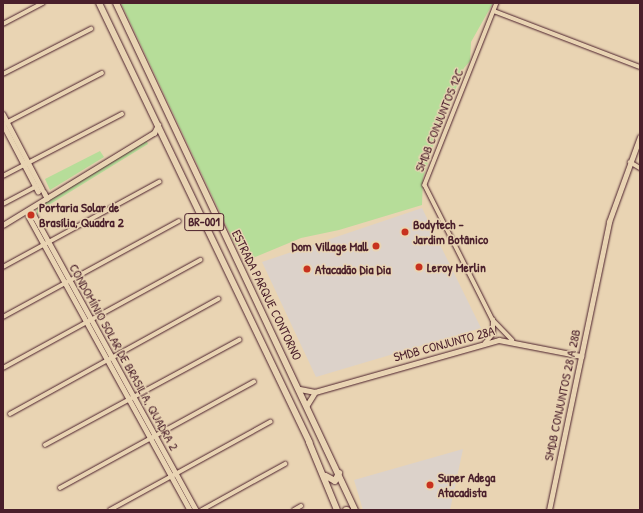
<!DOCTYPE html>
<meta charset="utf-8">
<style>
body{margin:0}
#map{position:relative;width:643px;height:513px;overflow:hidden;background:#e9d4b3;font-family:"Patrick Hand",sans-serif}
div>[style]{position:absolute}
.built>*{inset:0;background:#dcd2ca}
.green>*{inset:0;background:#b6dd99}
.roads{filter:drop-shadow(0 0 1px #4a1f2b) drop-shadow(0 0 1px #4a1f2b)}
.minor>*{height:3.5px;margin:-1.75px;padding:0 1.75px;transform-origin:1.75px;border-radius:1.75px;background:#e9d4b3}
.tertiary>*{height:4.5px;margin:-2.25px;padding:0 2.25px;transform-origin:2.25px;border-radius:2.25px;background:#e9d4b3}
.trunk>*{height:6px;margin:-3px;padding:0 3px;transform-origin:3px;border-radius:3px;background:#e9d4b3}
.dots>*{width:11px;height:11px;translate:-50% -50%;box-sizing:border-box;border:2px solid #e9d4b3;border-radius:50%}
span{translate:-50% -50%;white-space:nowrap;text-align:center;line-height:1.15;-webkit-text-stroke:3px #e9d4b3;paint-order:stroke}
.shield-label span{padding:1px 3px;background:#e9d4b3;border:1px solid;border-radius:3px;-webkit-text-stroke-width:0}
.shield-label{font-size:12px;color:#4a1f2b;font-weight:700}
.street-label{font-size:13px;color:#4a1f2b}
.poi-label{font-size:13px;color:#4a1f2b;font-weight:700}
.left{translate:0 -50%;text-align:left}
.right{translate:-100% -50%;text-align:right}
.frame{position:absolute;inset:0;border:4px solid #4a1f2b;pointer-events:none}
</style>
<div id="map">
<div class="built">
<i style="clip-path:polygon(422px 208px,481px 328px,316px 377px,262px 262px)"></i>
<i style="clip-path:polygon(463px 449px,450px 510px,363px 510px,354px 480px)"></i>
</div>
<div class="green">
<i style="clip-path:polygon(121px 3px,493px 3px,471px 42px,470px 61px,464px 68px,433px 146px,423px 178px,422px 205px,339px 230px,301px 238px,248px 260px,233px 240px)"></i>
<i style="clip-path:polygon(146px 140px,148px 144px,39px 211px,37px 216px,37px 208px)"></i>
<i style="clip-path:polygon(100px 151px,104px 157px,50px 190px,45px 179px)"></i>
</div>
<div class="roads">
<div class="minor">
<i style="left:497px;top:3px;width:196px;rotate:111.6deg"></i>
<i style="left:425px;top:185px;width:151px;rotate:63.3deg"></i>
<i style="left:493px;top:320px;width:28px;rotate:46deg"></i>
<i style="left:494px;top:11px;width:156px;rotate:21deg"></i>
<i style="left:3px;top:24px;width:45px;rotate:-27.7deg"></i>
<i style="left:3px;top:74px;width:99px;rotate:-27.1deg"></i>
<i style="left:6px;top:123px;width:108px;rotate:-27.5deg"></i>
<i style="left:630px;top:162px;width:12px;rotate:31deg"></i>
<i style="left:3px;top:176px;width:134px;rotate:-27.5deg"></i>
<i style="left:3px;top:204px;width:38px;rotate:-28deg"></i>
<i style="left:3px;top:267px;width:178px;rotate:-28.6deg"></i>
<i style="left:3px;top:317px;width:200px;rotate:-28.6deg"></i>
<i style="left:485px;top:343px;width:12px;rotate:-48deg"></i>
<i style="left:493px;top:334px;width:14px;rotate:-90deg"></i>
<i style="left:3px;top:368px;width:225px;rotate:-28.7deg"></i>
<i style="left:10px;top:414px;width:238px;rotate:-28.9deg"></i>
<i style="left:45px;top:445px;width:221px;rotate:-28.4deg"></i>
<i style="left:60px;top:488px;width:221px;rotate:-28.7deg"></i>
<i style="left:110px;top:510px;width:183px;rotate:-28.8deg"></i>
<i style="left:202px;top:510px;width:95px;rotate:-29deg"></i>
<i style="left:294px;top:510px;width:8px;rotate:-30deg"></i>
</div>
<div class="tertiary">
<i style="left:3px;top:114px;width:85px;rotate:62.5deg"></i>
<i style="left:3px;top:124px;width:76px;rotate:62.4deg"></i>
<i style="left:44px;top:192px;width:7px;rotate:63deg"></i>
<i style="left:34px;top:215px;width:337px;rotate:61.2deg"></i>
<i style="left:29px;top:217px;width:334px;rotate:61.2deg"></i>
<i style="left:3px;top:225px;width:177px;rotate:-31.4deg"></i>
<i style="left:154px;top:133px;width:9px;rotate:-63deg"></i>
<i style="left:300px;top:389px;width:15px;rotate:11deg"></i>
<i style="left:315px;top:392px;width:191px;rotate:-15.8deg"></i>
<i style="left:499px;top:340px;width:84px;rotate:11deg"></i>
<i style="left:307px;top:405px;width:15px;rotate:-58deg"></i>
<i style="left:549px;top:510px;width:294px;rotate:-78.2deg"></i>
<i style="left:609px;top:222px;width:90px;rotate:-70deg"></i>
</div>
<div class="trunk">
<i style="left:99px;top:3px;width:487px;rotate:64.4deg"></i>
<i style="left:309px;top:442px;width:74px;rotate:67.6deg"></i>
<i style="left:116px;top:3px;width:561px;rotate:64.76deg"></i>
<i style="left:326px;top:476px;width:10px;rotate:29deg"></i>
<i style="left:335px;top:481px;width:9px;rotate:-63deg"></i>
<i style="left:346px;top:510px;width:1px"></i>
</div>
</div>
<div class="dots">
<i style="left:31px;top:215px;background:#c8321e"></i>
<i style="left:405px;top:232px;background:#c8321e"></i>
<i style="left:376px;top:246px;background:#c8321e"></i>
<i style="left:419px;top:267px;background:#c8321e"></i>
<i style="left:307px;top:269px;background:#c8321e"></i>
<i style="left:430px;top:485px;background:#c8321e"></i>
</div>
<div class="shield-label">
<span style="left:204px;top:222px">BR-001</span>
</div>
<div class="street-label">
<span style="left:439px;top:120px;rotate:-68deg">SMDB CONJUNTOS 12C</span>
<span style="left:267px;top:295px;rotate:64deg">ESTRADA PARQUE CONTORNO</span>
<span style="left:444px;top:344px;rotate:-15deg">SMDB CONJUNTO 28A</span>
<span style="left:124px;top:357px;rotate:61deg">CONDOMÍNIO SOLAR DE BRASILIA, QUADRA 2</span>
<span style="left:562px;top:395px;rotate:-78deg">SMDB CONJUNTOS 28 A 28B</span>
</div>
<div class="poi-label">
<span class="left" style="left:39px;top:215px">Portaria Solar de<br>Brasília, Quadra 2</span>
<span class="left" style="left:413px;top:232px">Bodytech -<br>Jardim Botânico</span>
<span class="right" style="left:368px;top:246px">Dom Village Mall</span>
<span class="left" style="left:427px;top:267px">Leroy Merlin</span>
<span class="left" style="left:315px;top:269px">Atacadão Dia Dia</span>
<span class="left" style="left:438px;top:485px">Super Adega<br>Atacadista</span>
</div>
<div class="frame"></div>
</div>
